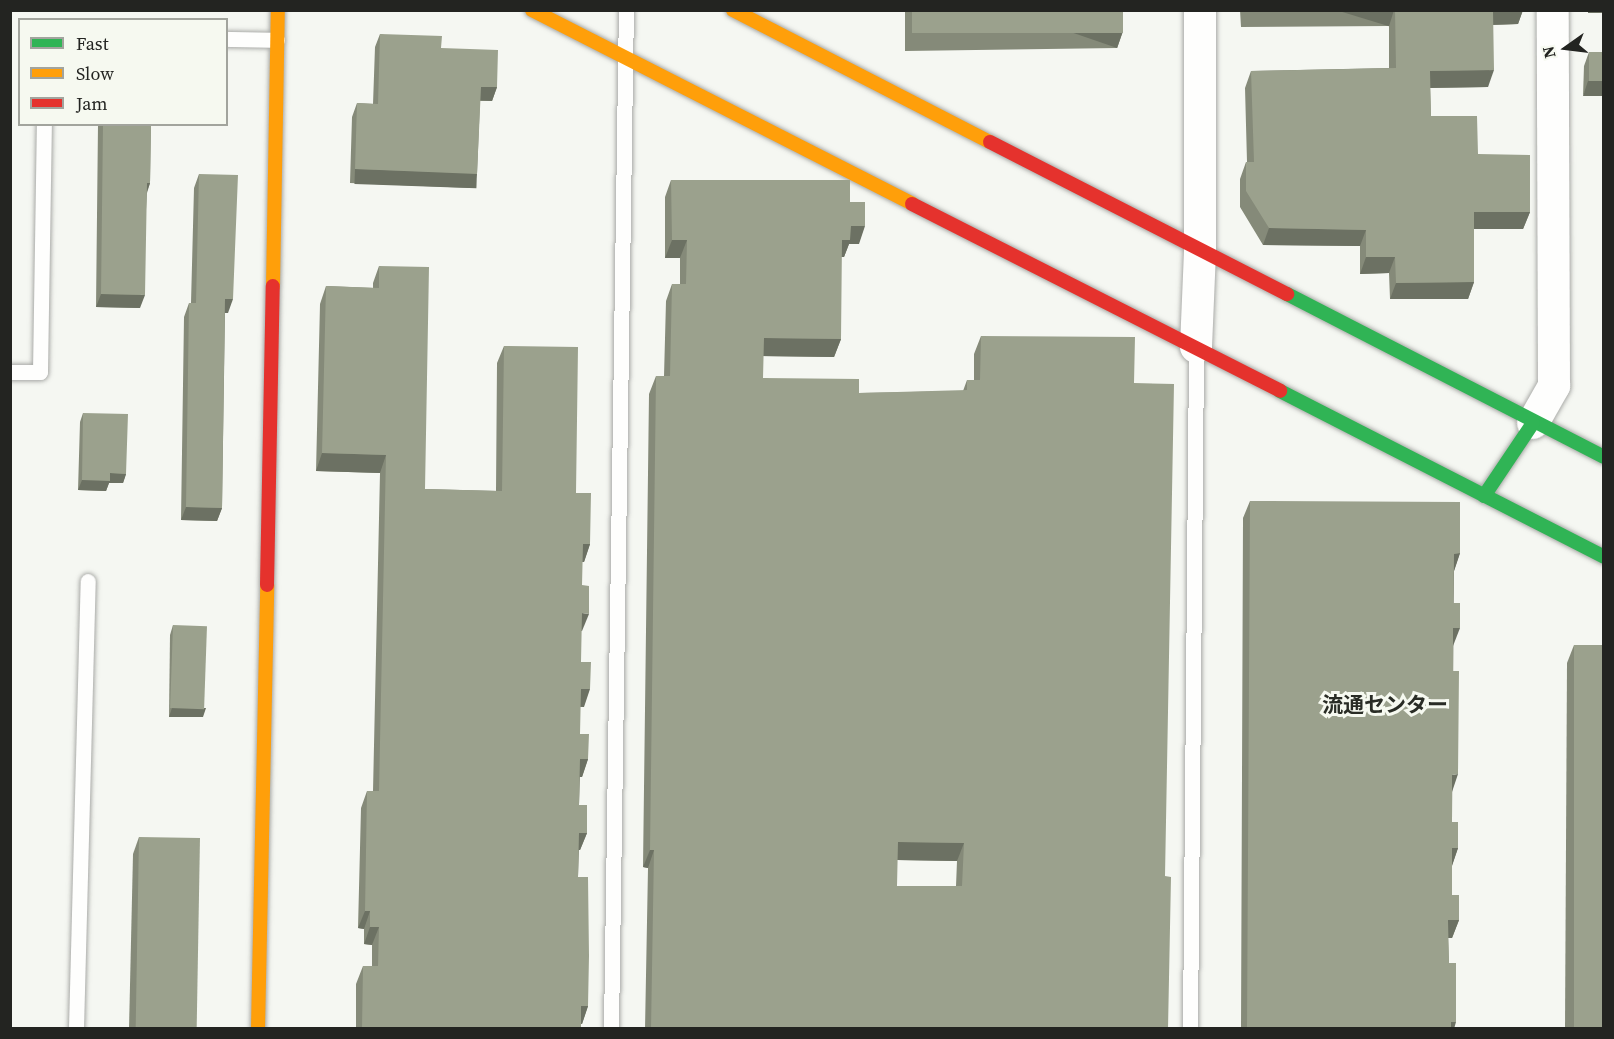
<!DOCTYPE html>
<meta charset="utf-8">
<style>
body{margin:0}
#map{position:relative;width:1614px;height:1039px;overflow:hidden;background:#f5f7f2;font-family:"Source Serif 4","Noto Sans JP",serif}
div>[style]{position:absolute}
.roads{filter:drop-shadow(0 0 2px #aaaba8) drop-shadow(0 0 2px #aaaba8)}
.lane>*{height:15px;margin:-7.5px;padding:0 7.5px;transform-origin:7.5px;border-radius:7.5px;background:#fefefd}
.street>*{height:32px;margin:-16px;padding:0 16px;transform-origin:16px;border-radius:16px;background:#fefefd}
.fast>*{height:14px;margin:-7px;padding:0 7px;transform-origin:7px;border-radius:7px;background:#30b455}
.slow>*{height:14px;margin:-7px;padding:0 7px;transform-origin:7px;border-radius:7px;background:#ff9f0a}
.jam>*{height:14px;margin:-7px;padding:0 7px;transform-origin:7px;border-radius:7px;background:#e5322d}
.wall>*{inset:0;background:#858a79}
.shaded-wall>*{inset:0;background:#6c7163;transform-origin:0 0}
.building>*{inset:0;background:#9ba18d;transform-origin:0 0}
span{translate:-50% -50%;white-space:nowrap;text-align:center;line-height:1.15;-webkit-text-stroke:6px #f6f9f0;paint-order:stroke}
.quarter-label{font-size:21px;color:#292c25;font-weight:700}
.frame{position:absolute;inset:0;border:12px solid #232421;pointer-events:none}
.legend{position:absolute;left:18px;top:18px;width:210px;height:108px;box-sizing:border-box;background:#f6f9f0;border:2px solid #a2a49d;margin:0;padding:8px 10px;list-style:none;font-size:18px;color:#232421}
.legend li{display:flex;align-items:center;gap:12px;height:30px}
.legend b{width:30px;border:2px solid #a2a49d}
.north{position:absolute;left:1536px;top:18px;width:60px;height:60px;-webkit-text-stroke:4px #f6f9f0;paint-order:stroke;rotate:256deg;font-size:16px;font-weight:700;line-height:24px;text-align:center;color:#232421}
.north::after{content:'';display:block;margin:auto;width:21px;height:27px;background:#232421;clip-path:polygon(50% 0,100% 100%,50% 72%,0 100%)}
</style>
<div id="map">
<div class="roads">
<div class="lane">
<i style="left:226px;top:39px;width:51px;rotate:1.1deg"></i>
<i style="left:10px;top:372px;width:30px"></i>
<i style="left:40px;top:372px;width:248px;rotate:-89.1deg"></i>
<i style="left:76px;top:1028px;width:447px;rotate:-88.5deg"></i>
<i style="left:611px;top:1028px;width:1018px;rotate:-89.16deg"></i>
<i style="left:1190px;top:1028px;width:680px;rotate:-89.49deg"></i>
</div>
<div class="street">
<i style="left:1196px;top:347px;width:96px;rotate:-87.6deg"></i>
<i style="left:1200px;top:251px;width:241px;rotate:-90deg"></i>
<i style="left:1533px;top:423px;width:43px;rotate:-60.4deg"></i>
<i style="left:1554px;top:386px;width:376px;rotate:-90.2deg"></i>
</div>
<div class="fast">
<i style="left:1287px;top:294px;width:356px;rotate:27.2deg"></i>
<i style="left:1280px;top:391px;width:364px;rotate:27.1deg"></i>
<i style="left:1484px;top:496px;width:88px;rotate:-56.1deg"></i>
</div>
<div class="slow">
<i style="left:532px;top:10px;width:427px;rotate:27deg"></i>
<i style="left:733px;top:10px;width:289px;rotate:27.2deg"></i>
<i style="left:273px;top:286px;width:276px;rotate:-89deg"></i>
<i style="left:258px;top:1028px;width:443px;rotate:-88.8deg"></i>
</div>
<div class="jam">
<i style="left:990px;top:142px;width:334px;rotate:27.1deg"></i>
<i style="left:912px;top:204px;width:413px;rotate:26.9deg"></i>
<i style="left:267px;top:585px;width:299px;rotate:-88.9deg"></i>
</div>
</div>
<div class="wall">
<i style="clip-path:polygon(905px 10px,1123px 10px,1123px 31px,1117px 48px,905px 51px)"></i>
<i style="clip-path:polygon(1240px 10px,1523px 10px,1518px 24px,1493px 25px,1488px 87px,1430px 88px,1431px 116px,1478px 154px,1530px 212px,1523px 229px,1474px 229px,1474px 282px,1468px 299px,1390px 299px,1389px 273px,1360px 274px,1360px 246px,1263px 245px,1240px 207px,1240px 179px,1246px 162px,1247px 162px,1245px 88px,1251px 71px,1389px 68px,1389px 26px,1241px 27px)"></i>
<i style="clip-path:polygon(380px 34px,441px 48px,497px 87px,492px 101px,480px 101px,477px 174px,472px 188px,350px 183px,352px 117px,357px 103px,373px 104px,375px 47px)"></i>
<i style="clip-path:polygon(1589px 52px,1604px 52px,1583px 96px,1584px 66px)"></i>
<i style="clip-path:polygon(98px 124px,151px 124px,150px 183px,147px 193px,140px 308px,96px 307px)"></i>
<i style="clip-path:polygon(199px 174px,228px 313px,225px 313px,222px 508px,217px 521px,181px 520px,184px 317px,189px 303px,191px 303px,194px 188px)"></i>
<i style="clip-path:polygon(evenodd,671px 180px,850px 202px,859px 244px,849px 244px,844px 257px,841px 257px,841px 339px,834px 357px,763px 356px,763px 378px,859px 393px,963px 391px,967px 380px,974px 380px,974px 354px,981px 336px,1134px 383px,1165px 876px,1168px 1029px,645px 1029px,648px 868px,643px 867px,649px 394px,656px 376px,664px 376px,666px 301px,672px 284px,680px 284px,680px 258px,665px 258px,665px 197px,671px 180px,897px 860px,957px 861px,956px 886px,897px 886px,897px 860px)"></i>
<i style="clip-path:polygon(379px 266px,425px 489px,496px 491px,497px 363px,504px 346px,576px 493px,590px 544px,584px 562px,582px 562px,582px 631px,581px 631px,581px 662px,584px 707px,580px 707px,580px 734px,588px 759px,582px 777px,580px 777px,579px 805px,587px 833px,580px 850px,579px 850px,578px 877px,588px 1006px,582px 1024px,581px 1023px,581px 1029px,356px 1029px,356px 984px,363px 966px,372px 966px,372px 945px,364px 944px,364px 929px,358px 928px,361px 808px,367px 791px,373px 791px,380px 473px,316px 471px,320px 304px,326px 286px,373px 288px,373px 283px)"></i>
<i style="clip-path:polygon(83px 413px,126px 474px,123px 483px,109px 483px,106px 491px,78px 490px,80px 422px)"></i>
<i style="clip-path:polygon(1250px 501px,1460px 553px,1454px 571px,1452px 822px,1458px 848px,1452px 865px,1452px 895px,1459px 920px,1452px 938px,1448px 938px,1449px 963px,1454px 1029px,1241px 1029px,1243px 518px)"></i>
<i style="clip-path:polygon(173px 625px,203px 717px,169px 717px,170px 635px)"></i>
<i style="clip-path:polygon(1574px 645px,1604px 1029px,1565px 1029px,1567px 663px)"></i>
<i style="clip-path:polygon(139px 837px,196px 1029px,129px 1029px,133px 854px)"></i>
</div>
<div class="shaded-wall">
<i style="left:1394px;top:10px;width:17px;height:147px;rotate:107deg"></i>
<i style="clip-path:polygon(1492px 10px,1523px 10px,1518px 24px,1487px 25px)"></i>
<i style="left:1588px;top:10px;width:16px;height:3px"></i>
<i style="left:1123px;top:31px;width:18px;height:211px;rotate:109deg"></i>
<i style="clip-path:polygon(1494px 70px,1488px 87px,1424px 88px,1430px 71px)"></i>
<i style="clip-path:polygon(1588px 81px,1604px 81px,1604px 96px,1583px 96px)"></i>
<i style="clip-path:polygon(481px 87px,497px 87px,492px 101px,476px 100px)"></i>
<i style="left:355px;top:169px;width:122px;height:15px;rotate:2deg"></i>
<i style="clip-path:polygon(147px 183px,150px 183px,145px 197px)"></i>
<i style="clip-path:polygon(1474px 212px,1530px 212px,1523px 229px,1468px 229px)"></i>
<i style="clip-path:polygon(851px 226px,865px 226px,859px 244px,849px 244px,844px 257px,835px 257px,842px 240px)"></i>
<i style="clip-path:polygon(1269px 228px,1366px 230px,1360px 246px,1263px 245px)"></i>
<i style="clip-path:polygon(672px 240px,687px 240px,680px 258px,665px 258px)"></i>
<i style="clip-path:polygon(1366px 257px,1395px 257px,1389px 273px,1360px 274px)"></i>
<i style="clip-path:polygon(1474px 282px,1468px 299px,1390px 299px,1396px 283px)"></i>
<i style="clip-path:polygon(101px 294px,145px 295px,140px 308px,96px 307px)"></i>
<i style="clip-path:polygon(225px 299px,233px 299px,228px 313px,220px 313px)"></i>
<i style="clip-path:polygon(764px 338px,841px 339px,834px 357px,757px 356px)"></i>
<i style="clip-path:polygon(322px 453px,386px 455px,380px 473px,316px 471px)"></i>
<i style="clip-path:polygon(110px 473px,126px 474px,123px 483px,109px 483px,106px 491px,78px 490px,82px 480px)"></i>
<i style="clip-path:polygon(186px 507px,222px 508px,217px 521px,181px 520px)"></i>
<i style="clip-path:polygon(583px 544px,590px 544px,584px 562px,576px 562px)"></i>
<i style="clip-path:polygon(1460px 553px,1454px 571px,1454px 554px)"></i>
<i style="clip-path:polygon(582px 613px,589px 614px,582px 631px,575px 631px)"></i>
<i style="clip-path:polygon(1453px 628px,1460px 628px,1453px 646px)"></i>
<i style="clip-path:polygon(581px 689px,590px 689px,584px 707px,574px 706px)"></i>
<i style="clip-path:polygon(172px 708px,206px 708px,203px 717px,169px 717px)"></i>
<i style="clip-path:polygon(580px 759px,588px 759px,582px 777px,573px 777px)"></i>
<i style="clip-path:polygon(1458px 774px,1452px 792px,1452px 775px)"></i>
<i style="clip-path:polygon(579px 833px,587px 833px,580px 850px,572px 850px)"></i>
<i style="clip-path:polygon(898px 842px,964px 843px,957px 861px,891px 860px)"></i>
<i style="clip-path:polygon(1452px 848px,1458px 848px,1452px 866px)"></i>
<i style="clip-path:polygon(650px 850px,654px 850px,648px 868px,643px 867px)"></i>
<i style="clip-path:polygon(365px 911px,370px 911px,364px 929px,358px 928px)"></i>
<i style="clip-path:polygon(1448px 920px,1459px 920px,1452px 938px,1442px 938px)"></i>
<i style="clip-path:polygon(370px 927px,379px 927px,372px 945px,364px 944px)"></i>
<i style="clip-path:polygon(581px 1006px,588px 1006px,582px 1024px,575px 1023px)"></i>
<i style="clip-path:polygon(1451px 1022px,1456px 1022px,1454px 1029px,1448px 1029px)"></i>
</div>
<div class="building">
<i style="left:912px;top:10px;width:211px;height:23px"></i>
<i style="clip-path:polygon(1395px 10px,1493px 10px,1494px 70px,1430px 71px,1431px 116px,1477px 116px,1478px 154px,1530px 155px,1530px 212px,1474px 212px,1474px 282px,1396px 283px,1395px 257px,1366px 257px,1366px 230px,1269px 228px,1246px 191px,1246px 162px,1254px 162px,1251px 71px,1396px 68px)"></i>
<i style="clip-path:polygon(380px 34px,442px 36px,441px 48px,498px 50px,497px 87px,481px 87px,477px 174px,355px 169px,357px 103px,378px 104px)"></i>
<i style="left:1589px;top:52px;width:15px;height:29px"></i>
<i style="clip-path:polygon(103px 124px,151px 124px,150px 183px,147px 183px,145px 295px,101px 294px)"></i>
<i style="clip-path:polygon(199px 174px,238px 175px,233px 299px,225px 299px,222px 508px,186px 507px,189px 303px,196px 303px)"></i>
<i style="clip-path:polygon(evenodd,671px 180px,850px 180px,850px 202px,865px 202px,865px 226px,851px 226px,850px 240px,842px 240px,841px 339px,764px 338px,763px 378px,859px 379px,859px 393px,967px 390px,967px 380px,980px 380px,981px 336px,1135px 337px,1134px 383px,1174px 384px,1165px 876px,1171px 877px,1168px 1029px,651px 1029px,654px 850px,650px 850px,656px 376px,670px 376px,672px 284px,686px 284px,687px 240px,672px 240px,671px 180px,898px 842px,964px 843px,962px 886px,897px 886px,898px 842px)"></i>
<i style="clip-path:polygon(379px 266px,429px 267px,425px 489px,502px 491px,504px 346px,578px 347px,576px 493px,591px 493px,590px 544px,583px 544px,582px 585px,589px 586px,589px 614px,582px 613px,581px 662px,591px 662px,590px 689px,581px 689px,580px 734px,589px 734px,588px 759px,580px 759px,579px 805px,587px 805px,587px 833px,579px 833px,578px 877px,588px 877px,589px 956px,588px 1006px,581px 1006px,581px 1029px,362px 1029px,363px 966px,378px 966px,379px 927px,370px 927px,370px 911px,365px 911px,367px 791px,379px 791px,386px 455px,322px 453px,326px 286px,379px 288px)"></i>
<i style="clip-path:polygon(83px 413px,128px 414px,126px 474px,110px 473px,110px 481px,82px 480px)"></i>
<i style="clip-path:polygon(1250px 501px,1460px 502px,1460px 553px,1454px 554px,1453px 603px,1460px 603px,1460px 628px,1453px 628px,1453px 671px,1459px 671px,1458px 774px,1452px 775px,1452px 822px,1458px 822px,1458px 848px,1452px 848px,1452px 895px,1459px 895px,1459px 920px,1448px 920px,1449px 963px,1456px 963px,1456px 1022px,1451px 1022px,1451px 1029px,1247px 1029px)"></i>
<i style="left:173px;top:625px;width:34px;height:83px;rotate:2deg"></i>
<i style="left:1574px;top:645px;width:30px;height:384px"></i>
<i style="left:139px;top:837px;width:61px;height:192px;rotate:1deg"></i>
</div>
<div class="quarter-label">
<span style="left:1385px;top:705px">流通センター</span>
</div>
<div class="frame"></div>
<ul class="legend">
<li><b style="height:8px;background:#30b455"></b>Fast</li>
<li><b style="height:8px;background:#ff9f0a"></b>Slow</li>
<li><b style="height:8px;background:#e5322d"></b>Jam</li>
</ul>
<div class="north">N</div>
</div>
